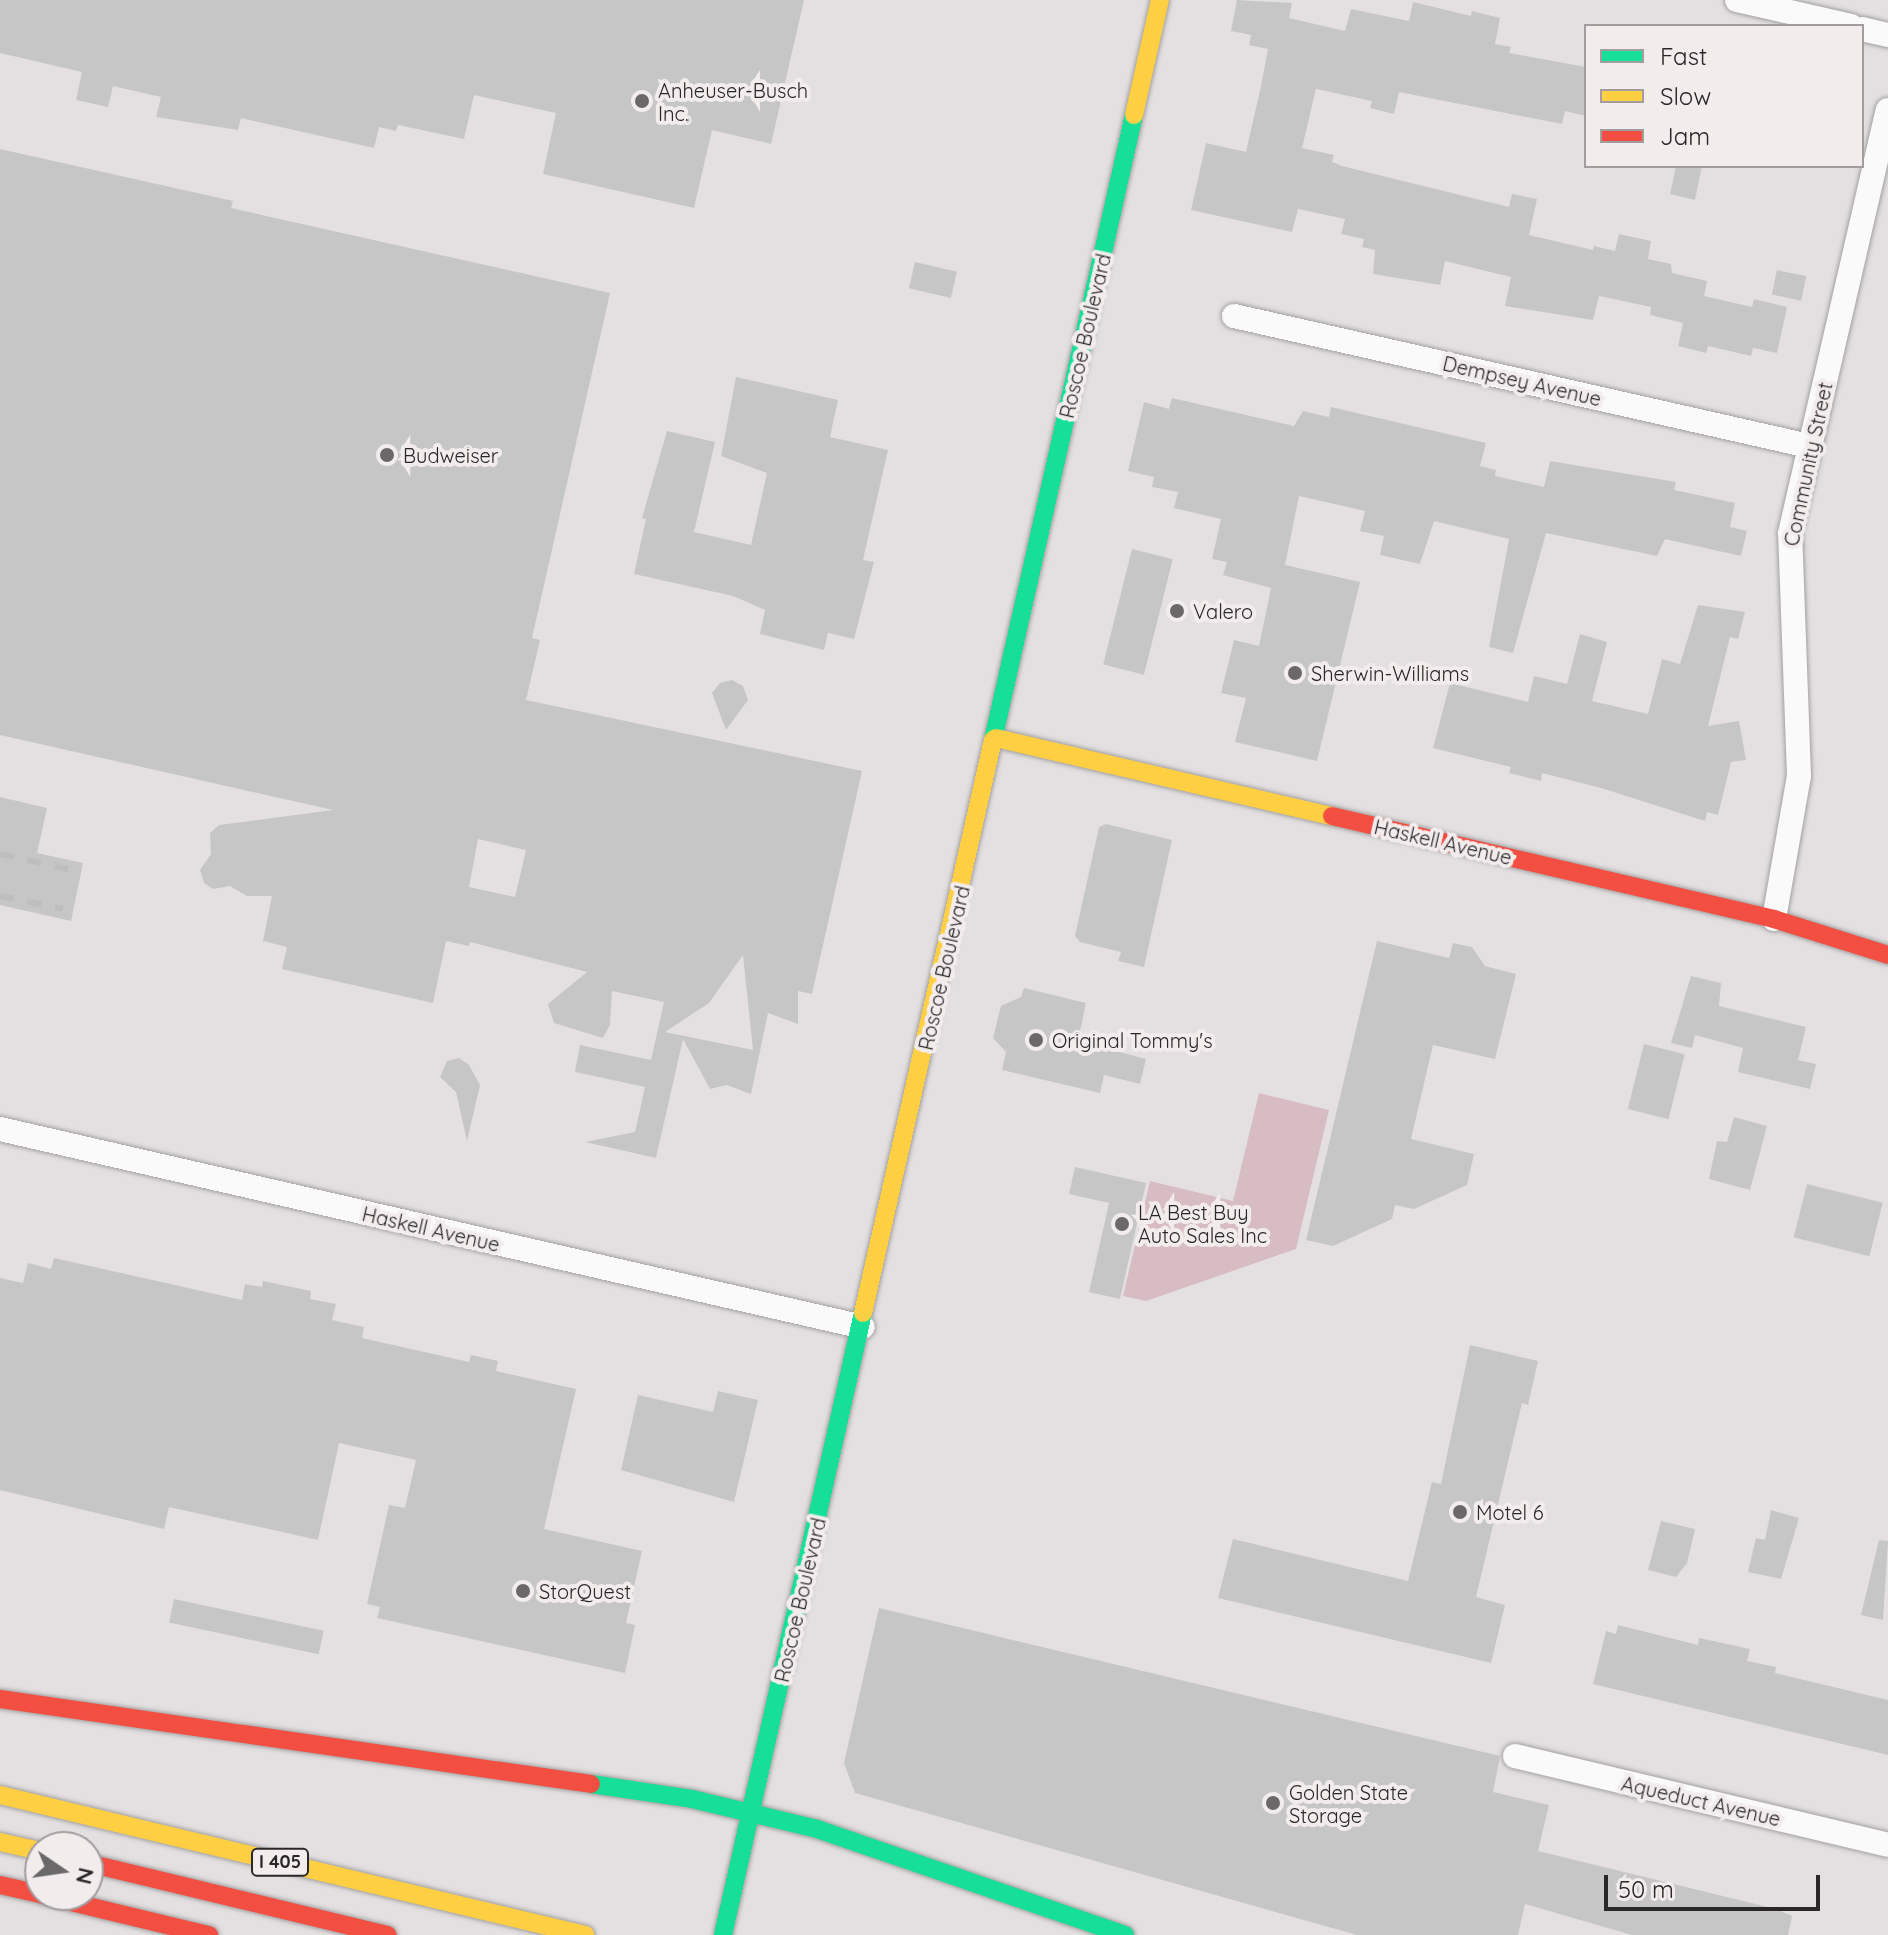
<!DOCTYPE html>
<style>
body{margin:0}
#map{position:relative;width:1888px;height:1935px;overflow:hidden;background:#e4e0e1;font-family:Quicksand,sans-serif}
div>[style]{position:absolute}
.green>*{inset:0;background:#d8bcc3}
.building>*{inset:0;background:#c7c6c6;transform-origin:0 0}
.roads{filter:drop-shadow(0 0 2px #a3a1a1) drop-shadow(0 0 2px #a3a1a1)}
.street>*{height:24px;margin:-12px;padding:0 12px;transform-origin:12px;border-radius:12px;background:#fbfafa}
.fast>*{height:18px;margin:-9px;padding:0 9px;transform-origin:9px;border-radius:9px;background:#16e098}
.slow>*{height:18px;margin:-9px;padding:0 9px;transform-origin:9px;border-radius:9px;background:#ffcf43}
.jam>*{height:18px;margin:-9px;padding:0 9px;transform-origin:9px;border-radius:9px;background:#f24e42}
.rail>*{height:6px;margin-top:-3px;transform-origin:0;background:repeating-linear-gradient(90deg,#bfbebe 0 14px,transparent 0 28px)}
.dots>*{width:22px;height:22px;translate:-50% -50%;box-sizing:border-box;border:4px solid #f2eced;border-radius:50%}
span{translate:-50% -50%;white-space:nowrap;text-align:center;line-height:1.15;-webkit-text-stroke:8px #f2eced;paint-order:stroke}
.shield-label span{padding:2px 6px;background:#f2eced;border:2px solid;border-radius:6px;-webkit-text-stroke-width:0}
.shield-label{font-size:18px;color:#292728;font-weight:700}
.poi-label{font-size:20px;color:#292728}
.left{translate:0 -50%;text-align:left}
.street-label{font-size:20px;color:#292728}
.legend{position:absolute;left:1584px;top:24px;width:280px;height:144px;box-sizing:border-box;background:#f2eced;border:2px solid #a29d9e;margin:0;padding:10px 14px;list-style:none;font-size:24px;color:#292728}
.legend li{display:flex;align-items:center;gap:16px;height:40px}
.legend b{width:40px;border:2px solid #a29d9e}
.north{position:absolute;left:24px;top:1831px;width:80px;height:80px;box-sizing:border-box;background:#f2eced;border:2px solid #a29d9e;border-radius:50%;rotate:103deg;font-size:22px;font-weight:700;line-height:32px;text-align:center;color:#292728}
.north::after{content:'';display:block;margin:auto;width:28px;height:36px;background:#6a6869;clip-path:polygon(50% 0,100% 100%,50% 72%,0 100%)}
.scale{position:absolute;left:1604px;top:1875px;width:216px;height:36px;box-sizing:border-box;border:4px solid #292728;border-top:0;padding-left:10px;font-size:24px;line-height:28px;white-space:nowrap;color:#292728;-webkit-text-stroke:6px #f2eced;paint-order:stroke}
</style>
<div id="map">
<div class="green">
<i style="clip-path:polygon(1259px 1093px,1329px 1110px,1296px 1249px,1146px 1301px,1123px 1296px,1150px 1181px,1233px 1201px)"></i>
</div>
<div class="building">
<i style="clip-path:polygon(0 0,804px 0,771px 144px,712px 130px,694px 208px,543px 174px,556px 113px,474px 95px,464px 139px,398px 125px,396px 131px,379px 127px,374px 148px,241px 118px,238px 130px,156px 117px,161px 97px,113px 86px,108px 107px,76px 100px,82px 72px,0 53px)"></i>
<i style="clip-path:polygon(1237px 0,1292px 3px,1289px 18px,1345px 31px,1351px 9px,1409px 21px,1413px 2px,1471px 16px,1472px 11px,1500px 18px,1495px 44px,1511px 47px,1509px 53px,1586px 67px,1586px 116px,1565px 111px,1562px 124px,1399px 92px,1394px 114px,1370px 108px,1372px 101px,1316px 89px,1302px 148px,1334px 155px,1332px 162px,1342px 166px,1509px 207px,1512px 194px,1537px 199px,1529px 235px,1593px 250px,1594px 246px,1615px 251px,1619px 234px,1651px 241px,1648px 259px,1671px 264px,1672px 273px,1707px 281px,1704px 296px,1752px 307px,1754px 299px,1787px 307px,1777px 353px,1753px 348px,1751px 356px,1708px 346px,1706px 353px,1678px 346px,1683px 323px,1650px 315px,1651px 307px,1599px 296px,1593px 320px,1505px 306px,1511px 277px,1445px 261px,1440px 285px,1373px 274px,1375px 250px,1362px 247px,1364px 239px,1341px 234px,1345px 219px,1298px 209px,1292px 232px,1191px 210px,1206px 143px,1246px 152px,1261px 86px,1268px 49px,1249px 45px,1251px 35px,1231px 31px)"></i>
<i style="clip-path:polygon(evenodd,0 149px,233px 201px,231px 208px,610px 293px,532px 638px,540px 640px,526px 700px,862px 771px,812px 994px,798px 991px,798px 1024px,768px 1013px,751px 1094px,727px 1085px,710px 1089px,683px 1039px,656px 1158px,585px 1142px,635px 1132px,645px 1087px,575px 1072px,580px 1045px,651px 1060px,664px 1002px,612px 991px,610px 1025px,603px 1038px,554px 1023px,548px 1004px,587px 972px,470px 942px,469px 946px,446px 941px,433px 1003px,282px 969px,287px 947px,263px 941px,272px 896px,247px 896px,230px 886px,213px 889px,204px 883px,200px 870px,211px 854px,210px 833px,219px 825px,333px 810px,0 735px,0 149px,478px 839px,526px 850px,515px 897px,469px 887px,478px 839px,0 149px,743px 955px,753px 1050px,665px 1032px,709px 1003px,743px 955px)"></i>
<i style="clip-path:polygon(1676px 166px,1702px 166px,1695px 200px,1670px 194px)"></i>
<i style="left:915px;top:262px;width:43px;height:27px;rotate:13deg"></i>
<i style="left:1777px;top:270px;width:30px;height:25px;rotate:12deg"></i>
<i style="clip-path:polygon(736px 377px,838px 400px,830px 437px,888px 450px,863px 560px,874px 562px,854px 639px,828px 633px,824px 650px,760px 634px,765px 610px,733px 596px,634px 574px,646px 519px,642px 518px,667px 431px,715px 442px,694px 532px,751px 545px,767px 473px,721px 456px)"></i>
<i style="clip-path:polygon(1172px 398px,1294px 426px,1303px 411px,1329px 417px,1331px 407px,1486px 443px,1480px 466px,1496px 470px,1495px 476px,1544px 487px,1550px 461px,1676px 482px,1674px 490px,1735px 503px,1730px 527px,1747px 531px,1741px 556px,1665px 539px,1657px 556px,1546px 533px,1513px 653px,1489px 647px,1509px 539px,1434px 521px,1420px 564px,1380px 555px,1384px 536px,1360px 531px,1365px 511px,1299px 496px,1285px 565px,1360px 582px,1317px 761px,1235px 742px,1246px 698px,1221px 693px,1234px 640px,1259px 646px,1271px 588px,1223px 575px,1227px 562px,1212px 559px,1221px 519px,1174px 508px,1178px 492px,1152px 487px,1154px 477px,1128px 471px,1144px 402px,1169px 409px)"></i>
<i style="left:1132px;top:549px;width:42px;height:119px;rotate:14deg"></i>
<i style="clip-path:polygon(1698px 605px,1745px 612px,1738px 639px,1730px 637px,1708px 726px,1739px 721px,1746px 760px,1731px 762px,1718px 815px,1707px 812px,1705px 821px,1601px 788px,1542px 773px,1541px 781px,1509px 773px,1511px 767px,1433px 748px,1450px 683px,1528px 702px,1534px 676px,1567px 684px,1580px 634px,1607px 642px,1592px 701px,1648px 714px,1662px 659px,1680px 664px)"></i>
<i style="clip-path:polygon(732px 680px,743px 686px,748px 700px,726px 730px,712px 693px,720px 683px)"></i>
<i style="clip-path:polygon(0 797px,47px 808px,37px 853px,83px 863px,71px 921px,0 905px)"></i>
<i style="clip-path:polygon(1106px 824px,1172px 840px,1144px 967px,1118px 961px,1121px 952px,1080px 942px,1075px 936px,1099px 827px)"></i>
<i style="clip-path:polygon(1377px 941px,1449px 958px,1453px 943px,1472px 947px,1485px 966px,1516px 974px,1495px 1059px,1433px 1045px,1411px 1139px,1474px 1154px,1467px 1185px,1414px 1209px,1395px 1205px,1392px 1219px,1333px 1246px,1306px 1240px)"></i>
<i style="clip-path:polygon(1691px 976px,1721px 983px,1719px 1006px,1806px 1027px,1798px 1060px,1816px 1064px,1810px 1089px,1738px 1072px,1743px 1048px,1695px 1035px,1692px 1048px,1671px 1043px)"></i>
<i style="clip-path:polygon(1024px 988px,1086px 1003px,1078px 1041px,1146px 1059px,1140px 1084px,1104px 1075px,1100px 1093px,1002px 1070px,1006px 1052px,993px 1038px,1001px 1006px,1021px 997px)"></i>
<i style="left:1644px;top:1044px;width:42px;height:67px;rotate:14deg"></i>
<i style="clip-path:polygon(459px 1058px,469px 1065px,480px 1085px,467px 1141px,456px 1092px,440px 1077px,447px 1061px)"></i>
<i style="clip-path:polygon(1734px 1117px,1767px 1126px,1750px 1190px,1709px 1179px,1717px 1141px,1727px 1142px)"></i>
<i style="clip-path:polygon(1075px 1167px,1146px 1183px,1120px 1299px,1089px 1292px,1109px 1203px,1069px 1194px)"></i>
<i style="left:1807px;top:1184px;width:78px;height:55px;rotate:14deg"></i>
<i style="clip-path:polygon(54px 1258px,242px 1300px,245px 1284px,262px 1287px,263px 1281px,311px 1291px,310px 1299px,336px 1304px,332px 1320px,364px 1327px,362px 1338px,469px 1362px,471px 1355px,498px 1361px,496px 1371px,576px 1389px,544px 1529px,642px 1551px,626px 1623px,635px 1625px,625px 1673px,377px 1618px,380px 1607px,367px 1604px,389px 1505px,405px 1508px,416px 1460px,339px 1443px,318px 1540px,169px 1507px,164px 1529px,0 1490px,0 1278px,23px 1283px,28px 1263px,51px 1269px)"></i>
<i style="clip-path:polygon(1470px 1345px,1538px 1361px,1528px 1405px,1522px 1403px,1476px 1597px,1505px 1605px,1491px 1663px,1218px 1598px,1233px 1539px,1408px 1581px,1432px 1482px,1441px 1484px)"></i>
<i style="clip-path:polygon(718px 1391px,758px 1400px,734px 1502px,621px 1470px,638px 1395px,713px 1412px)"></i>
<i style="clip-path:polygon(1771px 1510px,1799px 1518px,1781px 1579px,1748px 1572px,1756px 1538px,1765px 1540px)"></i>
<i style="clip-path:polygon(1661px 1521px,1695px 1529px,1687px 1563px,1676px 1577px,1648px 1570px)"></i>
<i style="clip-path:polygon(1879px 1540px,1888px 1541px,1883px 1620px,1861px 1615px)"></i>
<i style="left:174px;top:1599px;width:153px;height:24px;rotate:12deg"></i>
<i style="clip-path:polygon(879px 1608px,1500px 1756px,1493px 1792px,1549px 1805px,1538px 1851px,1776px 1909px,1792px 1916px,1788px 1935px,1632px 1935px,1525px 1904px,1518px 1935px,1357px 1935px,855px 1793px,844px 1763px)"></i>
<i style="clip-path:polygon(1618px 1625px,1698px 1645px,1699px 1638px,1750px 1649px,1747px 1661px,1776px 1667px,1775px 1673px,1888px 1700px,1888px 1755px,1593px 1684px,1606px 1631px,1616px 1634px)"></i>
</div>
<div class="roads">
<div class="street">
<i style="left:1737px;top:0;width:117px;rotate:12.8deg"></i>
<i style="left:1862px;top:29px;width:27px;rotate:13deg"></i>
<i style="left:1234px;top:316px;width:590px;rotate:12.74deg"></i>
<i style="left:1774px;top:919px;width:145px;rotate:-80.1deg"></i>
<i style="left:1799px;top:776px;width:243px;rotate:-92.1deg"></i>
<i style="left:1790px;top:533px;width:434px;rotate:-77deg"></i>
<i style="left:0;top:1129px;width:885px;rotate:12.92deg"></i>
<i style="left:1515px;top:1756px;width:383px;rotate:13.4deg"></i>
</div>
<div class="fast">
<i style="left:993px;top:740px;width:641px;rotate:-77.29deg"></i>
<i style="left:591px;top:1784px;width:102px;rotate:8.4deg"></i>
<i style="left:692px;top:1799px;width:129px;rotate:13.5deg"></i>
<i style="left:817px;top:1829px;width:326px;rotate:19deg"></i>
<i style="left:723px;top:1935px;width:638px;rotate:-77.32deg"></i>
</div>
<div class="slow">
<i style="left:1134px;top:115px;width:118px;rotate:-77.3deg"></i>
<i style="left:996px;top:738px;width:345px;rotate:13.1deg"></i>
<i style="left:863px;top:1313px;width:588px;rotate:-77.22deg"></i>
<i style="left:0;top:1795px;width:602px;rotate:13.46deg"></i>
<i style="left:0;top:1842px;width:41px;rotate:12.7deg"></i>
</div>
<div class="jam">
<i style="left:1332px;top:816px;width:454px;rotate:13.1deg"></i>
<i style="left:1774px;top:919px;width:120px;rotate:17.5deg"></i>
<i style="left:0;top:1699px;width:597px;rotate:8.18deg"></i>
<i style="left:88px;top:1863px;width:308px;rotate:13.5deg"></i>
<i style="left:0;top:1885px;width:41px;rotate:12.7deg"></i>
<i style="left:42px;top:1895px;width:172px;rotate:13.5deg"></i>
</div>
</div>
<div class="rail">
<i style="left:0;top:854px;width:74px;rotate:12.5deg"></i>
<i style="left:0;top:896px;width:64px;rotate:11.7deg"></i>
</div>
<div class="dots">
<i style="left:642px;top:101px;background:#6a6869"></i>
<i style="left:387px;top:455px;background:#6a6869"></i>
<i style="left:1177px;top:611px;background:#6a6869"></i>
<i style="left:1295px;top:673px;background:#6a6869"></i>
<i style="left:1036px;top:1040px;background:#6a6869"></i>
<i style="left:1122px;top:1224px;background:#6a6869"></i>
<i style="left:1460px;top:1512px;background:#6a6869"></i>
<i style="left:523px;top:1591px;background:#6a6869"></i>
<i style="left:1273px;top:1803px;background:#6a6869"></i>
</div>
<div class="shield-label">
<span style="left:280px;top:1862px">I 405</span>
</div>
<div class="poi-label">
<span class="left" style="left:658px;top:102px">Anheuser-Busch<br>Inc.</span>
<span class="left" style="left:403px;top:455px">Budweiser</span>
<span class="left" style="left:1193px;top:611px">Valero</span>
<span class="left" style="left:1311px;top:673px">Sherwin-Williams</span>
<span class="left" style="left:1052px;top:1040px">Original Tommy's</span>
<span class="left" style="left:1138px;top:1224px">LA Best Buy<br>Auto Sales Inc</span>
<span class="left" style="left:1476px;top:1512px">Motel 6</span>
<span class="left" style="left:539px;top:1591px">StorQuest</span>
<span class="left" style="left:1289px;top:1804px">Golden State<br>Storage</span>
</div>
<div class="street-label">
<span style="left:1085px;top:336px;rotate:-77deg">Roscoe Boulevard</span>
<span style="left:1522px;top:381px;rotate:13deg">Dempsey Avenue</span>
<span style="left:1808px;top:464px;rotate:-78deg">Community Street</span>
<span style="left:1443px;top:842px;rotate:13deg">Haskell Avenue</span>
<span style="left:944px;top:968px;rotate:-77deg">Roscoe Boulevard</span>
<span style="left:431px;top:1229px;rotate:13deg">Haskell Avenue</span>
<span style="left:800px;top:1600px;rotate:-77deg">Roscoe Boulevard</span>
<span style="left:1701px;top:1801px;rotate:13deg">Aqueduct Avenue</span>
</div>
<ul class="legend">
<li><b style="height:10px;background:#16e098"></b>Fast</li>
<li><b style="height:10px;background:#ffcf43"></b>Slow</li>
<li><b style="height:10px;background:#f24e42"></b>Jam</li>
</ul>
<div class="north">N</div>
<div class="scale">50 m</div>
</div>
